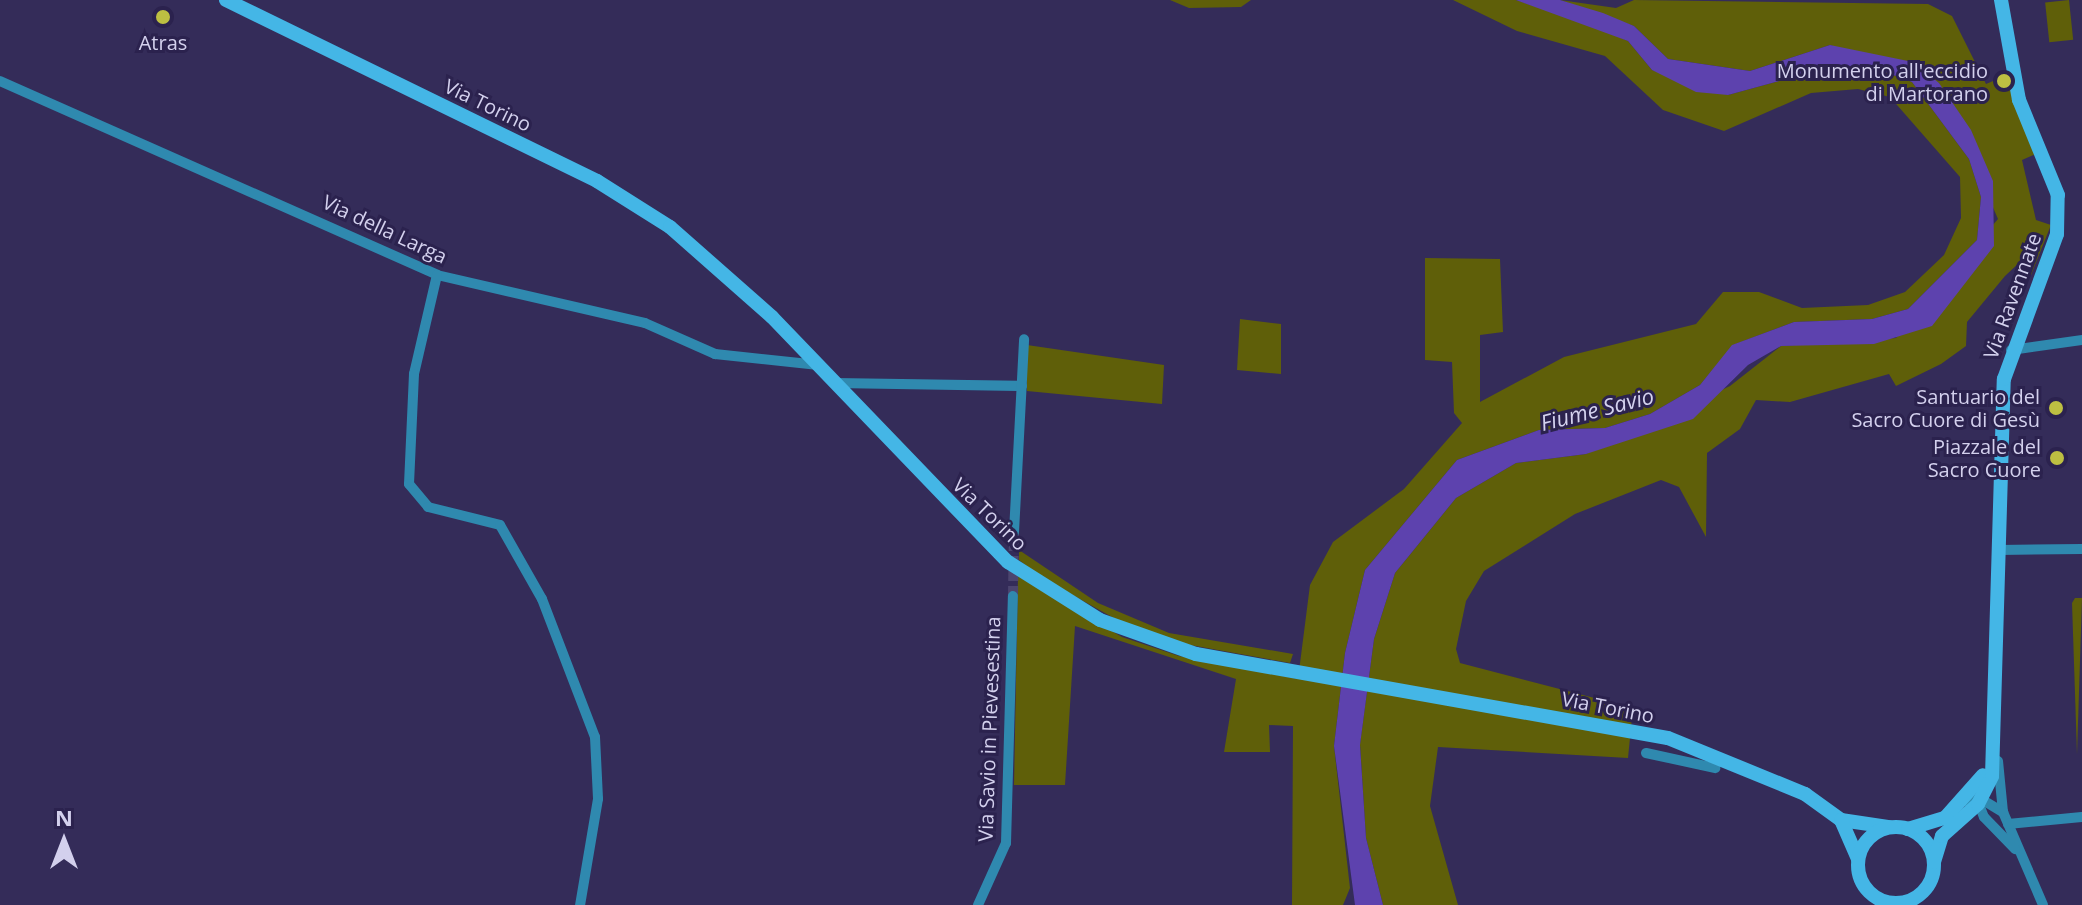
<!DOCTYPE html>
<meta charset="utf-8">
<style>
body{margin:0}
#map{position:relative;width:2082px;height:905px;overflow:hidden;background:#342c59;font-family:"Open Sans",sans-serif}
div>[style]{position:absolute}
.green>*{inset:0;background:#5f5f09;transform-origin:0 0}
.water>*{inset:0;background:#5d42ae}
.street-tunnel>*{height:10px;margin-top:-5px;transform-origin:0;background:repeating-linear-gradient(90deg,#4c456f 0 10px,transparent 0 15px)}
.street>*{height:10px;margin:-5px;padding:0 5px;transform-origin:5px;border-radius:5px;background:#2f89af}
.secondary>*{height:14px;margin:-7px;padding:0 7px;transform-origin:7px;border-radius:7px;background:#44b6e6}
.secondary>.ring{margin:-7px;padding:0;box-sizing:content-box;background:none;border:14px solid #44b6e6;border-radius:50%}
.dots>*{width:22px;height:22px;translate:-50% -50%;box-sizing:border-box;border:4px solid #2b224e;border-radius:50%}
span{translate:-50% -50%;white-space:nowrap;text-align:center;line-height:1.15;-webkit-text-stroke:6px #2b224e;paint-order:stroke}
.poi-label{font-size:20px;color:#d3d0ed}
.right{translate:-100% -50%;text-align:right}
.street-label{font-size:20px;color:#d3d0ed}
.water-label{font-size:22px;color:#d4d2ee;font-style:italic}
.north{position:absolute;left:24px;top:801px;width:80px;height:80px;-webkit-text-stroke:6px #2b224e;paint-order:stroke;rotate:0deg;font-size:22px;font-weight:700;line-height:32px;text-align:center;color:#d3d0ed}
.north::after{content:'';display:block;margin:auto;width:28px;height:36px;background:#d3d0ed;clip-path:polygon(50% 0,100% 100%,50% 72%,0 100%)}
</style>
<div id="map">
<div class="green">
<i style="clip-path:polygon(1170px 0,1251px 0,1241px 7px,1189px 8px)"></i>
<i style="clip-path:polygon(1453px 0,1516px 0,1589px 24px,1628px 41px,1652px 70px,1728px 95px,1834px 66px,1872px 67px,1912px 82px,1969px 159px,1981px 197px,1977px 240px,1908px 309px,1872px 319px,1794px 322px,1733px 345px,1700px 385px,1650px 414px,1605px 428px,1539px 430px,1457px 460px,1365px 570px,1345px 653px,1334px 746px,1350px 888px,1343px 905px,1292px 905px,1293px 726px,1269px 725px,1270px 752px,1224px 752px,1236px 679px,1075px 626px,1065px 785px,1014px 785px,1018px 576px,1122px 637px,1179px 656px,1298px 679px,1310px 585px,1333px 542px,1404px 489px,1462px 423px,1454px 413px,1452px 362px,1425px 360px,1425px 258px,1500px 259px,1503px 332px,1480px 335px,1480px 402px,1564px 357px,1696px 324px,1723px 292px,1759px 292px,1802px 308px,1868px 305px,1905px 292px,1944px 255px,1961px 218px,1960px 177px,1890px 97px,1858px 89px,1811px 93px,1724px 131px,1663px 110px,1605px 56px,1517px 31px)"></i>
<i style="clip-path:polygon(1560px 0,1616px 8px,1634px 0,1928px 4px,1952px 16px,1986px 84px,2005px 76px,2038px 153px,2022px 160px,2036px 220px,2051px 225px,2031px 275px,2020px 262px,2005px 276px,1967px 322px,1966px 346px,1941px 364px,1896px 386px,1889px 374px,1790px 402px,1756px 400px,1740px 429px,1707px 453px,1706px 537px,1679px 487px,1661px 480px,1575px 514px,1484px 571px,1466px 601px,1456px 649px,1460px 663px,1633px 708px,1628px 758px,1438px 747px,1430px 806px,1458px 905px,1383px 905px,1366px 838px,1360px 744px,1374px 639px,1395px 573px,1456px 498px,1516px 463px,1586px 454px,1730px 386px,1781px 346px,1896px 338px,1998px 219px,1939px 83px,1830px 45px,1750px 71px,1668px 59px,1634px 26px)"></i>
<i style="left:2069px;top:0;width:40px;height:24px;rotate:84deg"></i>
<i style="clip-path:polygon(1240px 319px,1281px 324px,1281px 374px,1237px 370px)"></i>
<i style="clip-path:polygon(1027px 345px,1164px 365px,1162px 404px,1027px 391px)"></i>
<i style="clip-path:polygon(1019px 550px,1098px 603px,1169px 633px,1293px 654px,1290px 663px,1190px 645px,1121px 622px,1042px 578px,1019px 560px)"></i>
<i style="clip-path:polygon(2075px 598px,2082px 598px,2077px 754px,2072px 603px)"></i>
</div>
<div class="water">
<i style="clip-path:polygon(1516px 0,1560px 0,1603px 13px,1634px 26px,1668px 59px,1750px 71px,1830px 45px,1913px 62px,1939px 83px,1971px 130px,1993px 181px,1994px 246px,1932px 326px,1874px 344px,1781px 346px,1748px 365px,1693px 419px,1586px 454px,1516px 463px,1456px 498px,1395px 573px,1374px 639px,1360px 745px,1366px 838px,1383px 905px,1355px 905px,1334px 746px,1345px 653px,1365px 570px,1457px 460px,1539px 430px,1605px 428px,1650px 414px,1700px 385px,1732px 345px,1794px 322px,1872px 319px,1908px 309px,1977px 240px,1981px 197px,1969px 159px,1912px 82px,1872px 67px,1834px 66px,1728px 95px,1696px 92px,1652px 70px,1628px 41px)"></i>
</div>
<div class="street-tunnel">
<i style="left:1013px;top:596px;width:64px;rotate:-89.1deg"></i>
</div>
<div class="street">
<i style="left:0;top:81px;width:478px;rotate:23.9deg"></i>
<i style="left:437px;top:275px;width:213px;rotate:13deg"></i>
<i style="left:645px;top:323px;width:77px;rotate:23.9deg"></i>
<i style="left:715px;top:354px;width:104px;rotate:6.1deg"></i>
<i style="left:437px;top:275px;width:102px;rotate:103.1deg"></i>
<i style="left:414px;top:374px;width:110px;rotate:92.6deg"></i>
<i style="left:409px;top:484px;width:30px;rotate:50deg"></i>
<i style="left:428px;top:507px;width:74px;rotate:14deg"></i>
<i style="left:500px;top:525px;width:85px;rotate:60.4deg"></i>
<i style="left:542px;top:599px;width:148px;rotate:69deg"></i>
<i style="left:595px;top:737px;width:62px;rotate:87.2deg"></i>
<i style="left:598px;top:799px;width:108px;rotate:99.6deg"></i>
<i style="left:2011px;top:350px;width:72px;rotate:-8deg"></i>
<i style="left:835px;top:383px;width:187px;rotate:0.9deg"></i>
<i style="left:1014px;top:532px;width:193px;rotate:-87deg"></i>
<i style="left:1999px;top:550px;width:83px;rotate:-0.7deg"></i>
<i style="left:1646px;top:753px;width:71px;rotate:12.3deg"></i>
<i style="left:1998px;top:761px;width:51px;rotate:84.4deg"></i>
<i style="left:2003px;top:812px;width:101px;rotate:66.7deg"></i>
<i style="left:1977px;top:799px;width:19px;rotate:69deg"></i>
<i style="left:1984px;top:817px;width:45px;rotate:45.9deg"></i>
<i style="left:1966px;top:801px;width:15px;rotate:-8deg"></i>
<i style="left:1981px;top:799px;width:26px;rotate:31deg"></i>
<i style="left:2008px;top:824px;width:74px;rotate:-5.4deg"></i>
<i style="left:978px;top:905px;width:68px;rotate:-65.7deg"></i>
<i style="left:1006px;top:843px;width:247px;rotate:-88.4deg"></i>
</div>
<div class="secondary">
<i style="left:226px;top:0;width:413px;rotate:26deg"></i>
<i style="left:597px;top:181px;width:86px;rotate:32.2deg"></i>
<i style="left:670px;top:227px;width:136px;rotate:41.4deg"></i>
<i style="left:772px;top:317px;width:340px;rotate:46.1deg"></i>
<i style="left:1008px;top:562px;width:109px;rotate:32.2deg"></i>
<i style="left:1100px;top:620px;width:102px;rotate:19.5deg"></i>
<i style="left:1196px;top:654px;width:479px;rotate:10.1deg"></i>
<i style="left:1668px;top:738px;width:148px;rotate:22.2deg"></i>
<i style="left:1805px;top:794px;width:44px;rotate:35.8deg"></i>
<i style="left:1841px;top:820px;width:49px;rotate:8.3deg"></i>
<i style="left:1841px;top:820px;width:43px;rotate:66.4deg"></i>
<i class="ring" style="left:1858px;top:827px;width:62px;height:62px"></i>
<i style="left:1908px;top:829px;width:39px;rotate:-17deg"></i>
<i style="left:1945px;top:818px;width:57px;rotate:-48.5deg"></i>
<i style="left:1934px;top:862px;width:27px;rotate:-73deg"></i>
<i style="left:1942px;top:836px;width:48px;rotate:-41.6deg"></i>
<i style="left:1978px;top:804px;width:31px;rotate:-63deg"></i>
<i style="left:1992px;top:776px;width:397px;rotate:-88.3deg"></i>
<i style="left:2004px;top:379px;width:154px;rotate:-69.9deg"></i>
<i style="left:2057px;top:234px;width:39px;rotate:-89deg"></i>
<i style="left:2058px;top:195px;width:103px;rotate:-112.3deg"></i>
<i style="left:2019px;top:100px;width:102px;rotate:-100.2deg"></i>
</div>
<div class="dots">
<i style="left:163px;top:17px;background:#bdbf42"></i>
<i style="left:2004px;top:81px;background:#bdbf42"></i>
<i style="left:2056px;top:408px;background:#bdbf42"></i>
<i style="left:2057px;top:458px;background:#bdbf42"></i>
</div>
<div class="poi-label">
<span style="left:163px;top:42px">Atras</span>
<span class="right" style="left:1988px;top:82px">Monumento all'eccidio<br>di Martorano</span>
<span class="right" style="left:2040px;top:408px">Santuario del<br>Sacro Cuore di Gesù</span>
<span class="right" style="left:2041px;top:458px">Piazzale del<br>Sacro Cuore</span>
</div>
<div class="street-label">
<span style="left:488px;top:105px;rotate:26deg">Via Torino</span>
<span style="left:385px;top:229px;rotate:25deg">Via della Larga</span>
<span style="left:2012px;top:296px;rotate:-70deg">Via Ravennate</span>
<span style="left:990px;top:514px;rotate:44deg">Via Torino</span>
<span style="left:1608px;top:707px;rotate:11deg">Via Torino</span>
<span style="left:989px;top:729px;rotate:-88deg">Via Savio in Pievesestina</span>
</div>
<div class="water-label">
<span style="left:1597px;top:409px;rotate:-14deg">Fiume Savio</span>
</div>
<div class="north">N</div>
</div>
